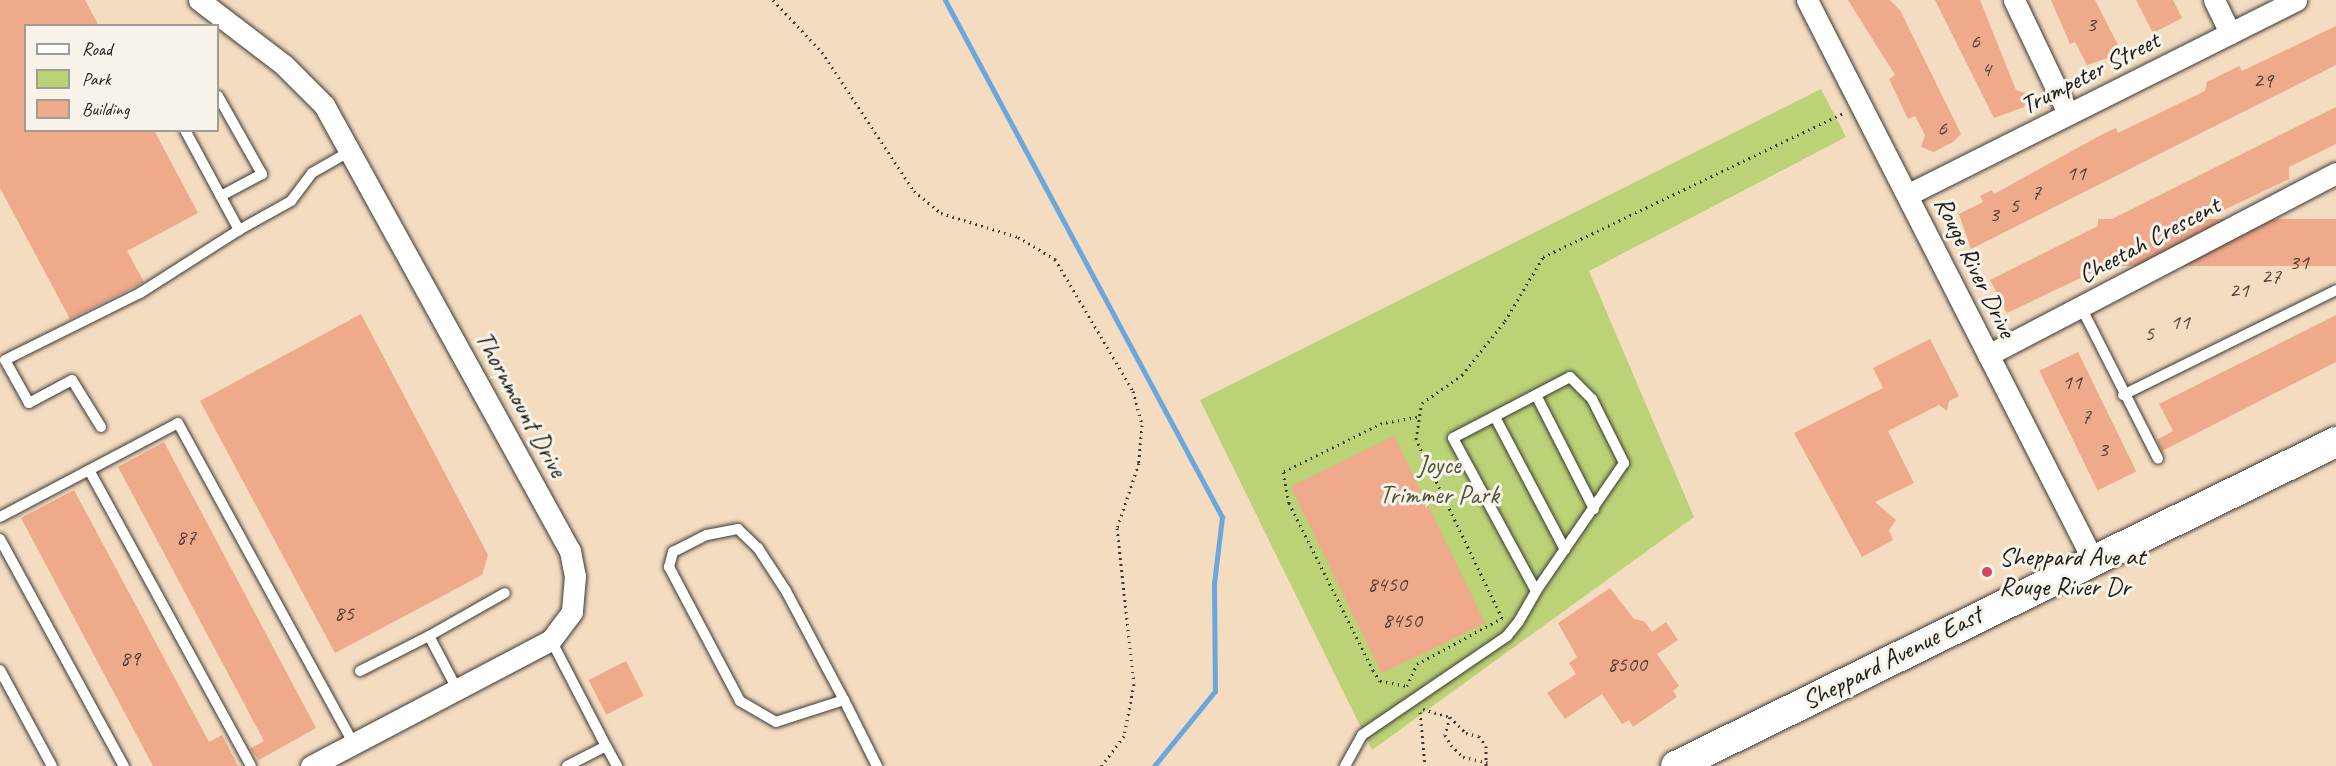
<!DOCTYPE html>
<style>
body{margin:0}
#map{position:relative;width:2336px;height:766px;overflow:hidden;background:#f4dcc0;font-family:Caveat,sans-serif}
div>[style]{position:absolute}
.green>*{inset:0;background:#bcd276}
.stream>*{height:5px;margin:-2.5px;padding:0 2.5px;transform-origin:2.5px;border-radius:2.5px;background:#6ba7dc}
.building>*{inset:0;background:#efa98b;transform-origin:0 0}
.path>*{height:3px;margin-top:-1.5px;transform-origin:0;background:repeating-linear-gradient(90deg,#3c3935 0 1.5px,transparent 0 6px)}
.roads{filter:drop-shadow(0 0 2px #3c3935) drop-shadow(0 0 2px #3c3935)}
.lane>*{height:10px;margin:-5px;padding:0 5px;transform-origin:5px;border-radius:5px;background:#fff}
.street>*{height:21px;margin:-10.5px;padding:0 10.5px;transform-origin:10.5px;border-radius:10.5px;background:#fff}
.secondary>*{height:30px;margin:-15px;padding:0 15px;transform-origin:15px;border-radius:15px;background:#fff}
.dots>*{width:16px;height:16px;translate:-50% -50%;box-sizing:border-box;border:3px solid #f7f3e8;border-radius:50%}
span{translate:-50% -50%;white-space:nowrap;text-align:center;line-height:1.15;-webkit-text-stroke:6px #f7f3e8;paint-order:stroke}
.number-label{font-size:22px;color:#513f38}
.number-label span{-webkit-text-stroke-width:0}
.street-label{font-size:26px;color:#1c1c1c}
.park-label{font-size:26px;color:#4c5337}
.poi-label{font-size:26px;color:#1c1c1c}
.left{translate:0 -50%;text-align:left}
.legend{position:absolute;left:24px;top:24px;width:195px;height:108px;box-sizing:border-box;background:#f7f3e8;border:2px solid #9f9d96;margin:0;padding:8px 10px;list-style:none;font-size:18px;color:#1c1c1c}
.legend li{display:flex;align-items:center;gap:12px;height:30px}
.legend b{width:30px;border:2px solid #9f9d96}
</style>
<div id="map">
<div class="green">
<i style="clip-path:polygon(1821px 89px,1846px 137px,1589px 271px,1694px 517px,1372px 750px,1200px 400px)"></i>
</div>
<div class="stream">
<i style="left:945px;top:0;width:587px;rotate:61.82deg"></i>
<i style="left:1222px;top:517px;width:66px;rotate:96.9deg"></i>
<i style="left:1214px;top:583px;width:108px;rotate:89.5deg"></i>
<i style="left:1215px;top:691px;width:97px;rotate:129.1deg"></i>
</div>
<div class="building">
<i style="clip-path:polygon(0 0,85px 0,99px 26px,26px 26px,26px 130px,154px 130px,198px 213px,127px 251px,144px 282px,70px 319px,0 188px)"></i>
<i style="clip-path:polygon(1848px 0,1890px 0,1900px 10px,1961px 134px,1953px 142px,1934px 152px,1921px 147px,1925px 135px,1915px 116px,1908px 119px,1889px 79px,1895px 75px)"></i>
<i style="clip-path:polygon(1935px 0,1980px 0,2016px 90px,2028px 94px,2024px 107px,1994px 118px)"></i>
<i style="clip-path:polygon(2051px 0,2095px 0,2122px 53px,2087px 65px,2075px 42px,2070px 44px)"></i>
<i style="clip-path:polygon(2136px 0,2173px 0,2182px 18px,2153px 33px)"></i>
<i style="clip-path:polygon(2336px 26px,2336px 65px,1971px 249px,1959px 214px,1983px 202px,1980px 196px,1992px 190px,1994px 194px,2101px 135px,2116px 128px,2118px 133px,2205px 91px,2207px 82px,2239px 66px,2242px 71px)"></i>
<i style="clip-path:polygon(2336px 107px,2336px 144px,2289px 167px,2289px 179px,2007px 313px,1990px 280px)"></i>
<i style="left:2336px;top:219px;width:47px;height:238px;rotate:90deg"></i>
<i style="clip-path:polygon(361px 314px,488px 555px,482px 575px,335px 653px,200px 401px)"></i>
<i style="clip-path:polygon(2336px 315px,2336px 362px,2162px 451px,2157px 440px,2173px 431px,2159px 404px)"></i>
<i style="clip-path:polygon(1930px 339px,1959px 396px,1949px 401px,1947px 411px,1939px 405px,1888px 431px,1914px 483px,1875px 502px,1896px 520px,1889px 530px,1893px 540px,1862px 557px,1794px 433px,1883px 388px,1873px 368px)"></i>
<i style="left:2078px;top:352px;width:133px;height:43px;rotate:64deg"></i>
<i style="left:1394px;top:436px;width:208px;height:115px;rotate:64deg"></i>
<i style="clip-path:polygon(164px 442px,316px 728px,259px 760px,250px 749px,264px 741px,118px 467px)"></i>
<i style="clip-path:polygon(74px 490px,209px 742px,222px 735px,238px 766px,153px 766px,21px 518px)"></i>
<i style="clip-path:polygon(1610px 588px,1634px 619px,1644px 621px,1652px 632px,1666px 622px,1678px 640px,1657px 654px,1679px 686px,1673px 691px,1677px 697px,1633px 727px,1629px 720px,1622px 724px,1602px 694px,1565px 719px,1547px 693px,1576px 674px,1569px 663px,1577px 657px,1558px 623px)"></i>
<i style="left:626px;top:661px;width:39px;height:42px;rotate:63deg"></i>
</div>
<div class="path">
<i style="left:773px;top:0;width:71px;rotate:46.7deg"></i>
<i style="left:822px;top:52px;width:167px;rotate:56.5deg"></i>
<i style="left:914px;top:191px;width:35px;rotate:39deg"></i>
<i style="left:941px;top:213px;width:81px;rotate:17.3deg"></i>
<i style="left:1018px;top:237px;width:43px;rotate:30.7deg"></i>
<i style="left:1055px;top:259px;width:153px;rotate:59.4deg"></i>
<i style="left:1133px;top:391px;width:35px;rotate:75deg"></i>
<i style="left:1142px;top:425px;width:38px;rotate:95deg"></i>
<i style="left:1139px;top:463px;width:69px;rotate:108.7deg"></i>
<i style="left:1117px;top:528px;width:157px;rotate:83.8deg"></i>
<i style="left:1134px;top:684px;width:53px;rotate:100.9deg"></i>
<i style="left:1124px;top:736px;width:38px;rotate:127deg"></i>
<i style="left:1417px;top:417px;width:36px;rotate:170deg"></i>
<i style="left:1382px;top:423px;width:110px;rotate:153.7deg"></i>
<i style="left:1283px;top:472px;width:32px;rotate:79deg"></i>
<i style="left:1289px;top:503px;width:187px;rotate:63.3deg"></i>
<i style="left:1373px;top:670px;width:13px;rotate:58deg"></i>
<i style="left:1380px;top:681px;width:27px;rotate:10deg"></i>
<i style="left:1407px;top:686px;width:24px;rotate:-66deg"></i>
<i style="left:1417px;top:664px;width:97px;rotate:-28.4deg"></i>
<i style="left:1502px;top:618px;width:199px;rotate:-115.7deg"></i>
<i style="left:1416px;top:439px;width:36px;rotate:-81deg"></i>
<i style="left:1422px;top:403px;width:49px;rotate:-35deg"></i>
<i style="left:1462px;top:375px;width:69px;rotate:-51.5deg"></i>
<i style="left:1505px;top:321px;width:74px;rotate:-59.3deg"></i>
<i style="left:1543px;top:257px;width:335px;rotate:-25.6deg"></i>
<i style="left:1423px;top:709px;width:28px;rotate:17deg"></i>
<i style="left:1450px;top:717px;width:23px;rotate:45deg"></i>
<i style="left:1466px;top:733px;width:13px;rotate:13deg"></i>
<i style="left:1479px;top:736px;width:12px;rotate:55deg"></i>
<i style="left:1486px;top:746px;width:20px;rotate:90deg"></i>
<i style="left:1420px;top:712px;width:54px;rotate:84.7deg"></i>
<i style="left:1450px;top:717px;width:19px;rotate:106deg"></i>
<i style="left:1445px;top:735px;width:12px;rotate:59deg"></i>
<i style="left:1451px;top:745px;width:17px;rotate:45deg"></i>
<i style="left:1463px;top:757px;width:25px;rotate:12deg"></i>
</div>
<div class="roads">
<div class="lane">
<i style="left:218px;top:96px;width:90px;rotate:60.6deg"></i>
<i style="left:262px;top:174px;width:47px;rotate:151.8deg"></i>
<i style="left:185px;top:130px;width:114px;rotate:61.6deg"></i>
<i style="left:239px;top:230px;width:60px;rotate:-29.1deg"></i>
<i style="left:291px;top:201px;width:35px;rotate:-53deg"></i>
<i style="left:312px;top:173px;width:46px;rotate:-29.9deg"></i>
<i style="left:2081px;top:307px;width:170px;rotate:63.1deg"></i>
<i style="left:1536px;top:395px;width:128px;rotate:63deg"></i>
<i style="left:2123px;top:395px;width:237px;rotate:-26.2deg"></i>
<i style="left:1495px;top:417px;width:150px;rotate:62.2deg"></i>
<i style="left:101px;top:427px;width:55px;rotate:-121.7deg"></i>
<i style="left:72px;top:380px;width:49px;rotate:151.9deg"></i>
<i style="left:29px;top:403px;width:49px;rotate:-119.2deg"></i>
<i style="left:5px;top:360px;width:151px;rotate:-26.4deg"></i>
<i style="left:140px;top:293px;width:117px;rotate:-32.5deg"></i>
<i style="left:89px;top:470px;width:337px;rotate:61.3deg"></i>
<i style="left:0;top:517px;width:201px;rotate:-27.8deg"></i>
<i style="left:178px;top:423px;width:366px;rotate:61.3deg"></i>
<i style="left:0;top:539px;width:259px;rotate:61.4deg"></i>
<i style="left:551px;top:640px;width:119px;rotate:62.6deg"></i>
<i style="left:0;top:670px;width:109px;rotate:61.6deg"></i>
<i style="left:360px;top:671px;width:77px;rotate:-26.9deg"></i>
<i style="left:457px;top:689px;width:60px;rotate:-117.8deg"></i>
<i style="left:429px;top:636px;width:87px;rotate:-29.5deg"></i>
<i style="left:844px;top:700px;width:71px;rotate:162.1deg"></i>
<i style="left:776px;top:722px;width:42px;rotate:-149.7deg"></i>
<i style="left:740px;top:701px;width:152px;rotate:-117.9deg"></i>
<i style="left:669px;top:567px;width:16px;rotate:-75deg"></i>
<i style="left:673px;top:552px;width:38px;rotate:-27deg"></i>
<i style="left:707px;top:535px;width:32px;rotate:-11deg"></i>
<i style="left:738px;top:529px;width:28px;rotate:44deg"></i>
<i style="left:758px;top:548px;width:51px;rotate:56.9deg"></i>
<i style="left:786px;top:591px;width:123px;rotate:62deg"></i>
<i style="left:844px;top:700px;width:74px;rotate:63.4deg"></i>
<i style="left:567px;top:766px;width:44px;rotate:-27.1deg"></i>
<i style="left:606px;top:746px;width:23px;rotate:61deg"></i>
<i style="left:1345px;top:766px;width:35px;rotate:-61deg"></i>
<i style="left:1362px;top:735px;width:176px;rotate:-34.3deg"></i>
<i style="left:1507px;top:636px;width:19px;rotate:-51deg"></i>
<i style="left:1519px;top:621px;width:34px;rotate:-60deg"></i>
<i style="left:1536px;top:591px;width:174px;rotate:-118.5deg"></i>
<i style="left:1453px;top:438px;width:132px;rotate:-27.5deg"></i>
<i style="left:1570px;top:377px;width:31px;rotate:45deg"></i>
<i style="left:1592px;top:399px;width:72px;rotate:63.4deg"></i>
<i style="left:1624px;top:463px;width:155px;rotate:124.5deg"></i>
</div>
<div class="street">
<i style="left:199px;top:0;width:107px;rotate:37.4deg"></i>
<i style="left:284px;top:65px;width:57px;rotate:45deg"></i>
<i style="left:324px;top:105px;width:509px;rotate:61.12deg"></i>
<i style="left:570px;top:551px;width:25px;rotate:79deg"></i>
<i style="left:575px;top:576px;width:36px;rotate:95deg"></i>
<i style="left:572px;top:612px;width:35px;rotate:127deg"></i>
<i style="left:551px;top:640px;width:271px;rotate:152.3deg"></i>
<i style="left:1807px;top:0;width:627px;rotate:62.94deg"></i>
<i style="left:2014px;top:0;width:125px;rotate:64.5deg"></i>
<i style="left:2214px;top:0;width:37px;rotate:64deg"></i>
<i style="left:1909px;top:194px;width:433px;rotate:-26.6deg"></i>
<i style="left:1988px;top:355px;width:393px;rotate:-27.6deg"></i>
</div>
<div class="secondary">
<i style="left:1676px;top:766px;width:735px;rotate:-26.15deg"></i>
</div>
</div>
<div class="dots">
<i style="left:1987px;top:572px;background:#d1495b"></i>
</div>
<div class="number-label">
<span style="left:2091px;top:25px">3</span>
<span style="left:1975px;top:42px">6</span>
<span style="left:1986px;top:70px">4</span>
<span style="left:2263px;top:81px">29</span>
<span style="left:1942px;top:129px">6</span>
<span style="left:2076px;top:174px">11</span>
<span style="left:2036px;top:193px">7</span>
<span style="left:2014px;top:206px">5</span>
<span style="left:1994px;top:215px">3</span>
<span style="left:2299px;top:263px">31</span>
<span style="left:2271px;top:277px">27</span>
<span style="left:2239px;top:291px">21</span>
<span style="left:2180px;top:323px">11</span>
<span style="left:2149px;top:334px">5</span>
<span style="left:2072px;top:383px">11</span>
<span style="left:2086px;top:417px">7</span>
<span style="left:2103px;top:450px">3</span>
<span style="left:186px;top:538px">87</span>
<span style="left:1387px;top:585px">8450</span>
<span style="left:344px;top:614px">85</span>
<span style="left:1402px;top:621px">8450</span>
<span style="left:130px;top:659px">89</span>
<span style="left:1627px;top:665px">8500</span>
</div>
<div class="street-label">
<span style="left:2090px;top:73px;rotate:-27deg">Trumpeter Street</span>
<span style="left:2149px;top:240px;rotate:-28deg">Cheetah Crescent</span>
<span style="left:1975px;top:267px;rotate:64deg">Rouge River Drive</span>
<span style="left:521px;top:404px;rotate:61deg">Thornmount Drive</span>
<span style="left:1892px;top:658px;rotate:-27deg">Sheppard Avenue East</span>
</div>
<div class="park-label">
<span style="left:1439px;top:480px">Joyce<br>Trimmer Park</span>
</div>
<div class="poi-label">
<span class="left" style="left:1999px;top:572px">Sheppard Ave at<br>Rouge River Dr</span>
</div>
<ul class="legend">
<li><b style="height:8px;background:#fff"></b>Road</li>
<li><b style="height:16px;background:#bcd276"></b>Park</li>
<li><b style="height:16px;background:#efa98b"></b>Building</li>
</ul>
</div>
